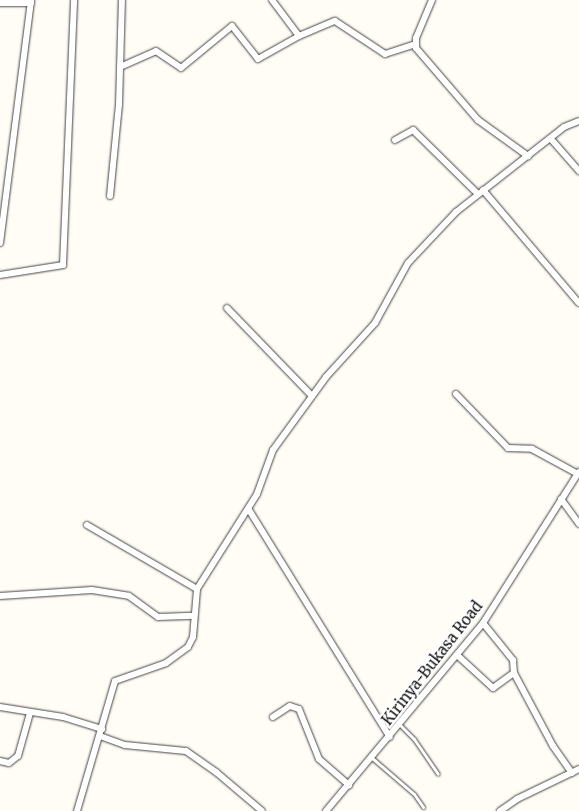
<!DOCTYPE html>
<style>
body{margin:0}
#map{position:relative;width:579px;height:811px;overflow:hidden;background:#fffdf5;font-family:Merriweather,serif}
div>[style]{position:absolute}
.roads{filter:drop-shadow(0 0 1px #444) drop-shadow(0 0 1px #444)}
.service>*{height:3px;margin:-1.5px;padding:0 1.5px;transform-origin:1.5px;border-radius:1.5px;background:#fff}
.minor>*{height:6px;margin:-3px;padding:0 3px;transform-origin:3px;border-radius:3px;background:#fff}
span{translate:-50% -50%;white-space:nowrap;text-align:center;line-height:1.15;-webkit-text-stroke:5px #fff;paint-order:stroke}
.street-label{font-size:15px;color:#111}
</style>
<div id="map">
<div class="roads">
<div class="service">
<i style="left:400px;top:725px;width:20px;rotate:45deg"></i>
<i style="left:414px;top:739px;width:42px;rotate:55.6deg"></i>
<i style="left:372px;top:758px;width:55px;rotate:40.6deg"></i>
<i style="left:414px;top:794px;width:16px;rotate:55deg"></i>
</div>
<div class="minor">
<i style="left:272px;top:0;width:45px;rotate:53.1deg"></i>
<i style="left:432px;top:0;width:41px;rotate:112.8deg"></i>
<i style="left:416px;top:38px;width:10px;rotate:90deg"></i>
<i style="left:416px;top:48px;width:95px;rotate:49.3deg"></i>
<i style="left:478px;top:120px;width:62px;rotate:35.8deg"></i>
<i style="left:0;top:3px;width:31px"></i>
<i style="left:120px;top:67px;width:39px;rotate:-24deg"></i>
<i style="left:156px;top:51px;width:30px;rotate:34deg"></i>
<i style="left:181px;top:68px;width:66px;rotate:-39.5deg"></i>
<i style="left:232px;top:26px;width:42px;rotate:51.8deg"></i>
<i style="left:258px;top:59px;width:47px;rotate:-29.3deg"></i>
<i style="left:299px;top:36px;width:39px;rotate:-23deg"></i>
<i style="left:335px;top:21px;width:60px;rotate:33.4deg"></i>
<i style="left:385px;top:54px;width:32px;rotate:-18deg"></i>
<i style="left:551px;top:139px;width:43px;rotate:48.8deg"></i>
<i style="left:395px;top:140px;width:21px;rotate:-29deg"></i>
<i style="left:413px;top:130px;width:91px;rotate:44.6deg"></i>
<i style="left:483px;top:190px;width:148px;rotate:49.7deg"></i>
<i style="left:110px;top:196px;width:91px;rotate:-84.4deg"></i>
<i style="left:119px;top:105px;width:105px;rotate:-88.4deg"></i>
<i style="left:0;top:243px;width:245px;rotate:-82.7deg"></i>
<i style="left:0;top:275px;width:64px;rotate:-9deg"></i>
<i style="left:63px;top:265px;width:265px;rotate:-87.6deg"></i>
<i style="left:227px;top:308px;width:122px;rotate:46deg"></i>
<i style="left:456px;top:394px;width:75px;rotate:46.1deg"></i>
<i style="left:508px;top:448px;width:24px;rotate:2deg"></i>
<i style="left:532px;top:449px;width:52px;rotate:28.5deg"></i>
<i style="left:561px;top:499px;width:31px;rotate:54deg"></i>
<i style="left:249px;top:510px;width:267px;rotate:58.2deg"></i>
<i style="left:87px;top:525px;width:127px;rotate:30.2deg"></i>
<i style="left:0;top:596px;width:92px;rotate:-3.7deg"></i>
<i style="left:92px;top:590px;width:37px;rotate:9deg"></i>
<i style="left:129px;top:596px;width:36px;rotate:36deg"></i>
<i style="left:158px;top:617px;width:36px;rotate:-2deg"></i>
<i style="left:483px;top:623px;width:48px;rotate:51deg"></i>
<i style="left:513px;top:660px;width:13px;rotate:86deg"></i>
<i style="left:514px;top:673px;width:83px;rotate:61.9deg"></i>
<i style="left:553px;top:746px;width:33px;rotate:55deg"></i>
<i style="left:457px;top:655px;width:49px;rotate:42.5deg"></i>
<i style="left:493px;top:688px;width:26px;rotate:-36deg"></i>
<i style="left:0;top:707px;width:64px;rotate:9deg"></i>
<i style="left:63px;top:717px;width:41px;rotate:17.1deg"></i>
<i style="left:273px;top:717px;width:20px;rotate:-33deg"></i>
<i style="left:290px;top:706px;width:9px;rotate:18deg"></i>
<i style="left:299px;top:709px;width:54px;rotate:68.2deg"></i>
<i style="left:319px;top:759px;width:40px;rotate:41deg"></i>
<i style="left:100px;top:736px;width:27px;rotate:20deg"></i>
<i style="left:125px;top:745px;width:61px;rotate:5.6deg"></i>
<i style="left:186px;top:751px;width:37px;rotate:35deg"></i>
<i style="left:216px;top:772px;width:60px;rotate:40.3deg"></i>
<i style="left:0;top:761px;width:9px;rotate:13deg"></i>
<i style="left:9px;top:763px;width:11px;rotate:-38deg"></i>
<i style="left:18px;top:756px;width:45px;rotate:-74.4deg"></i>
<i style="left:77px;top:811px;width:135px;rotate:-73.7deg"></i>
<i style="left:115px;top:681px;width:54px;rotate:-19.4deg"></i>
<i style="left:166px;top:663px;width:27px;rotate:-36deg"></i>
<i style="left:188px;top:647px;width:11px;rotate:-63deg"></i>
<i style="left:193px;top:637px;width:48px;rotate:-85.2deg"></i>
<i style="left:197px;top:589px;width:112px;rotate:-57.7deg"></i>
<i style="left:257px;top:494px;width:47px;rotate:-70deg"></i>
<i style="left:273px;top:450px;width:90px;rotate:-54deg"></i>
<i style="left:326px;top:377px;width:73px;rotate:-47.8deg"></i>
<i style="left:375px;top:323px;width:68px;rotate:-61.2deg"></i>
<i style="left:408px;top:263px;width:70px;rotate:-46.7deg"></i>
<i style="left:456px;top:212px;width:137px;rotate:-38.2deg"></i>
<i style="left:564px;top:127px;width:16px;rotate:-22deg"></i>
<i style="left:326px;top:811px;width:245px;rotate:-50.1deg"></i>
<i style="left:483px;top:623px;width:179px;rotate:-57.6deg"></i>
<i style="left:500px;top:811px;width:21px;rotate:-35deg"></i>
<i style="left:517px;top:799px;width:69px;rotate:-25.8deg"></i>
</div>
</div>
<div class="street-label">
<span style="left:432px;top:663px;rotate:-52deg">Kirinya-Bukasa Road</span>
</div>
</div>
